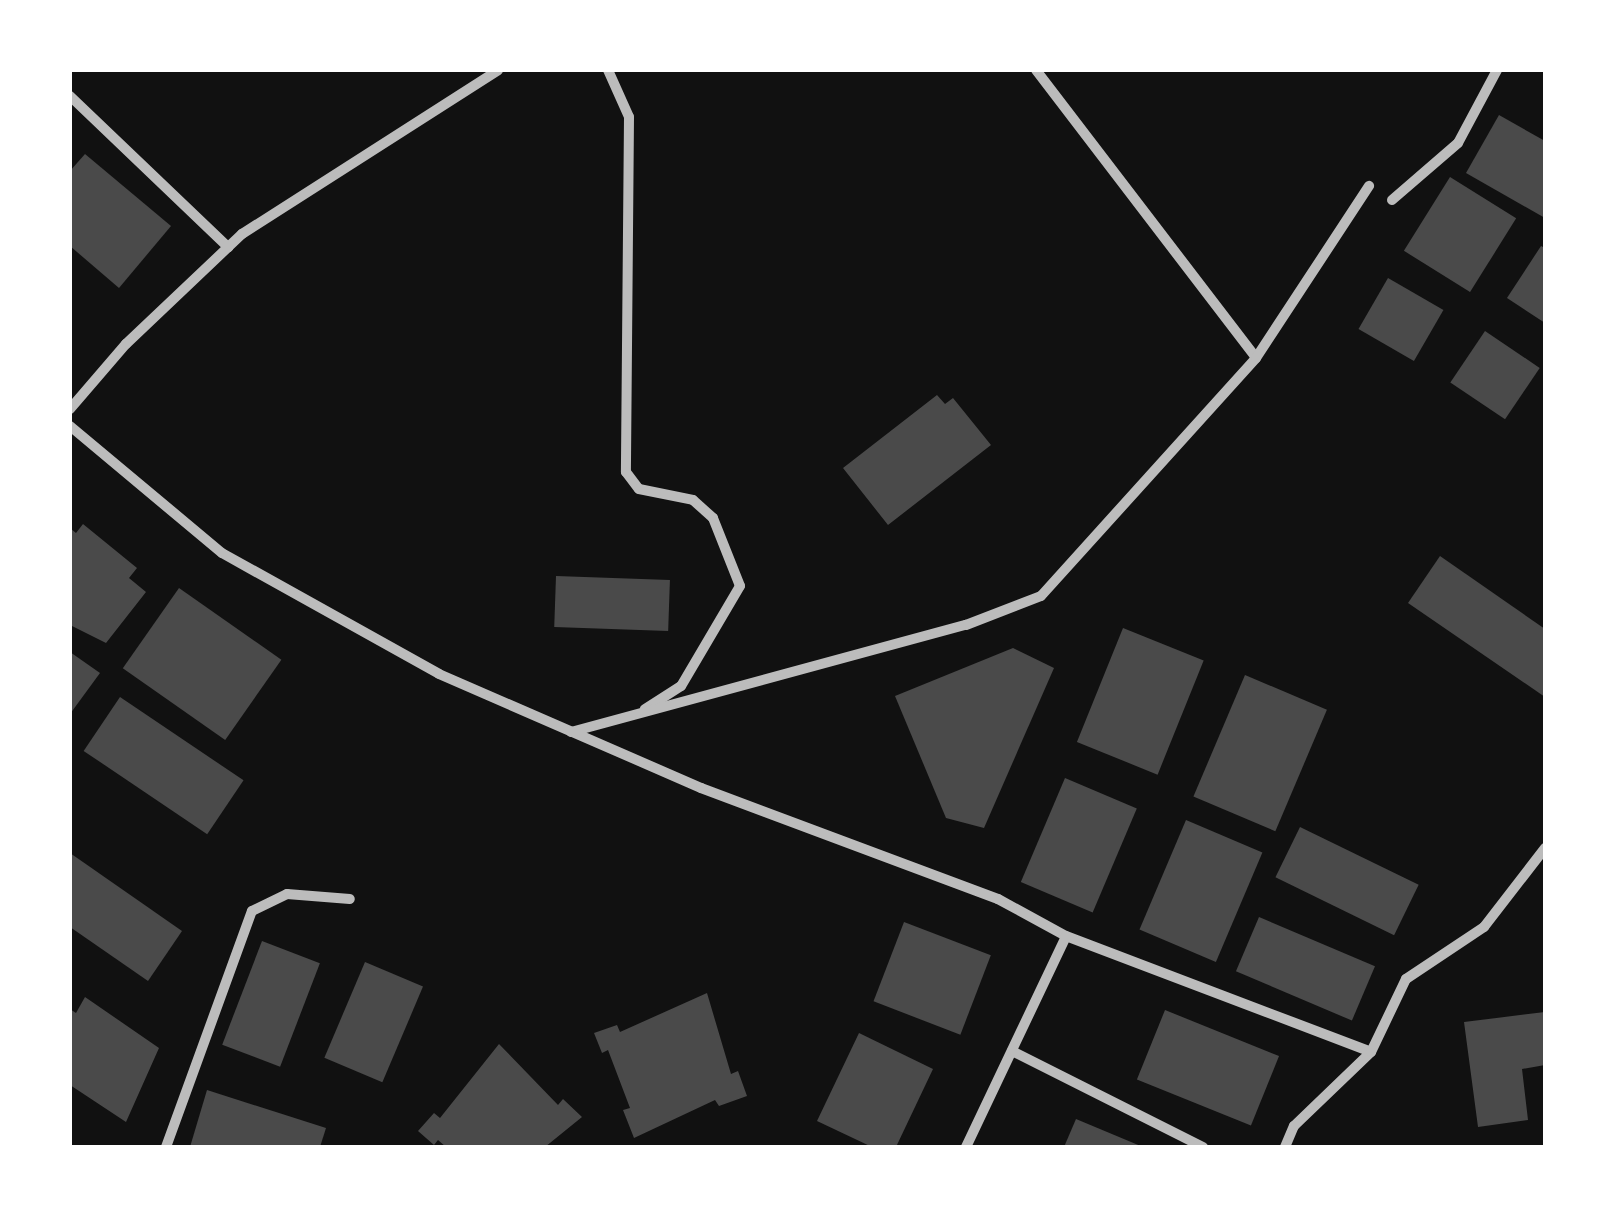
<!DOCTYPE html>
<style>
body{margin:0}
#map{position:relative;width:1615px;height:1217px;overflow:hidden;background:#111;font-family:"Public Sans",sans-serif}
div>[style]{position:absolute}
.building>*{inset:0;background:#4a4a4a;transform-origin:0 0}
.minor>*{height:10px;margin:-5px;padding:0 5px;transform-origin:5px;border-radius:5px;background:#bcbcbc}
span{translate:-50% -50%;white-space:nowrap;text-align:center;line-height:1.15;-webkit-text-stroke:9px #fff;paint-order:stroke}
.frame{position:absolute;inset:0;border:72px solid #fff;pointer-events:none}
</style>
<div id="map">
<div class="building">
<i style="clip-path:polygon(1499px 115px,1545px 141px,1545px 218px,1466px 173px)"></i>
<i style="clip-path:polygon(85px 154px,171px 226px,119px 288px,70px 246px,70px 171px)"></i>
<i style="left:1450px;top:177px;width:78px;height:87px;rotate:32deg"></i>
<i style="clip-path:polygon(1541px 246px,1545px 248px,1545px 323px,1507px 298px)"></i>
<i style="left:1388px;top:278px;width:64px;height:59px;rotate:30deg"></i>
<i style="left:1485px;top:331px;width:66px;height:62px;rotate:34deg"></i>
<i style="clip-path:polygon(937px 395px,945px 404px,953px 398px,991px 445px,888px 525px,843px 468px)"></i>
<i style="clip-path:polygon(83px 524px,137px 568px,129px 578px,146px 592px,106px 643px,70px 625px,70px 528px,76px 533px)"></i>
<i style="clip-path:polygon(1440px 556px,1545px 629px,1545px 697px,1408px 603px)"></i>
<i style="left:556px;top:576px;width:114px;height:51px;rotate:2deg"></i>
<i style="left:179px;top:588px;width:125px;height:98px;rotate:35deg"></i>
<i style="left:1123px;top:628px;width:87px;height:123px;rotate:22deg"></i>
<i style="clip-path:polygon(1013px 648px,1054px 668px,984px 828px,946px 818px,895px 696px)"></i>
<i style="clip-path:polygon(70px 652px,100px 673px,70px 714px)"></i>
<i style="left:1245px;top:675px;width:89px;height:132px;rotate:23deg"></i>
<i style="left:120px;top:697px;width:149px;height:65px;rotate:34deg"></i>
<i style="left:1065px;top:778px;width:78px;height:113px;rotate:23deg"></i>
<i style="left:1186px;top:820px;width:83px;height:119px;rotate:23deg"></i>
<i style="left:1300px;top:827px;width:132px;height:56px;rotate:26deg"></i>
<i style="clip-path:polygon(70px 853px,182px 931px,148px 981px,70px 927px)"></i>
<i style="left:1259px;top:917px;width:126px;height:59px;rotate:23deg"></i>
<i style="left:904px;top:922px;width:93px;height:85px;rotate:21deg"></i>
<i style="left:262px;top:941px;width:62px;height:111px;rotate:21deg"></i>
<i style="left:365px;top:962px;width:63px;height:104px;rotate:23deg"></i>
<i style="clip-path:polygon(707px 993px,731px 1074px,738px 1071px,747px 1096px,719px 1106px,715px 1100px,634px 1138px,623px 1110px,630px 1108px,608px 1050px,602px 1053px,594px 1033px,617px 1025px,620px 1032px)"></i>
<i style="clip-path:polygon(85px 997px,159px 1048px,126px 1122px,70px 1085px,70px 1009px,76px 1013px)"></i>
<i style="left:1165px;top:1010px;width:123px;height:75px;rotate:22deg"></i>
<i style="clip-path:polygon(1545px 1012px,1545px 1065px,1522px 1069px,1528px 1120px,1478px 1127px,1464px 1022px)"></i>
<i style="clip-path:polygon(859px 1033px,933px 1069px,896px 1147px,872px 1147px,817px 1121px)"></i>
<i style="clip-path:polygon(499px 1044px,558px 1105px,563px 1099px,582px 1117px,545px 1147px,446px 1147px,438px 1140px,434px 1145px,418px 1131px,434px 1113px,440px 1118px)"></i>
<i style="clip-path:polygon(207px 1090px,326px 1128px,320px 1147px,190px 1147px)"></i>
<i style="clip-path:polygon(1076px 1119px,1143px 1147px,1064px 1147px)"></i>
</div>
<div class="minor">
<i style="left:608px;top:70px;width:51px;rotate:65.9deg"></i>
<i style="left:629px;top:117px;width:355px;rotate:90.5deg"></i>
<i style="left:626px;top:472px;width:21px;rotate:53deg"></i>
<i style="left:639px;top:489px;width:55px;rotate:11.5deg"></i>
<i style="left:693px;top:500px;width:27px;rotate:42deg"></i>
<i style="left:713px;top:518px;width:73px;rotate:68.3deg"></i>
<i style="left:740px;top:586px;width:116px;rotate:120.5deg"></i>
<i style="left:681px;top:686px;width:43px;rotate:147.4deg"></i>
<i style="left:1036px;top:70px;width:362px;rotate:52.6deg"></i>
<i style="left:70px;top:96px;width:219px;rotate:43.7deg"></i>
<i style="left:1392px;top:200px;width:87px;rotate:-40.8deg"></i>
<i style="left:1458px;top:143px;width:83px;rotate:-61.9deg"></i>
<i style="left:70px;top:409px;width:86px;rotate:-49.3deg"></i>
<i style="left:126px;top:344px;width:160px;rotate:-43.5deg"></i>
<i style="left:242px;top:234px;width:304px;rotate:-32.6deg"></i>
<i style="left:70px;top:426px;width:198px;rotate:39.9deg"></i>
<i style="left:222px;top:553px;width:248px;rotate:29.1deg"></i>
<i style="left:439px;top:674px;width:286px;rotate:23.5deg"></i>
<i style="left:701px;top:788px;width:317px;rotate:20.5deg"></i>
<i style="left:998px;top:899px;width:77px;rotate:28.6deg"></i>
<i style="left:1066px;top:936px;width:326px;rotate:20.8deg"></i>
<i style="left:571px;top:732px;width:409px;rotate:-15.2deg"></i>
<i style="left:966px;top:625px;width:80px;rotate:-21.1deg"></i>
<i style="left:1041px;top:596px;width:321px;rotate:-47.9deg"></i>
<i style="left:1256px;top:358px;width:206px;rotate:-56.7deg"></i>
<i style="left:1012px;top:1051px;width:214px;rotate:26.7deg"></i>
<i style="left:166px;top:1147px;width:251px;rotate:-70deg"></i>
<i style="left:252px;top:911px;width:39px;rotate:-26deg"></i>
<i style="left:287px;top:894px;width:63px;rotate:4.5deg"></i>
<i style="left:966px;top:1147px;width:233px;rotate:-64.6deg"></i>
<i style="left:1285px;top:1147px;width:23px;rotate:-67deg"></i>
<i style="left:1294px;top:1126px;width:107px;rotate:-43.9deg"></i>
<i style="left:1371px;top:1052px;width:81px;rotate:-64.4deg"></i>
<i style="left:1406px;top:979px;width:94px;rotate:-33.7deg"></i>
<i style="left:1484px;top:927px;width:100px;rotate:-52.3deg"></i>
</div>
<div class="frame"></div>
</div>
